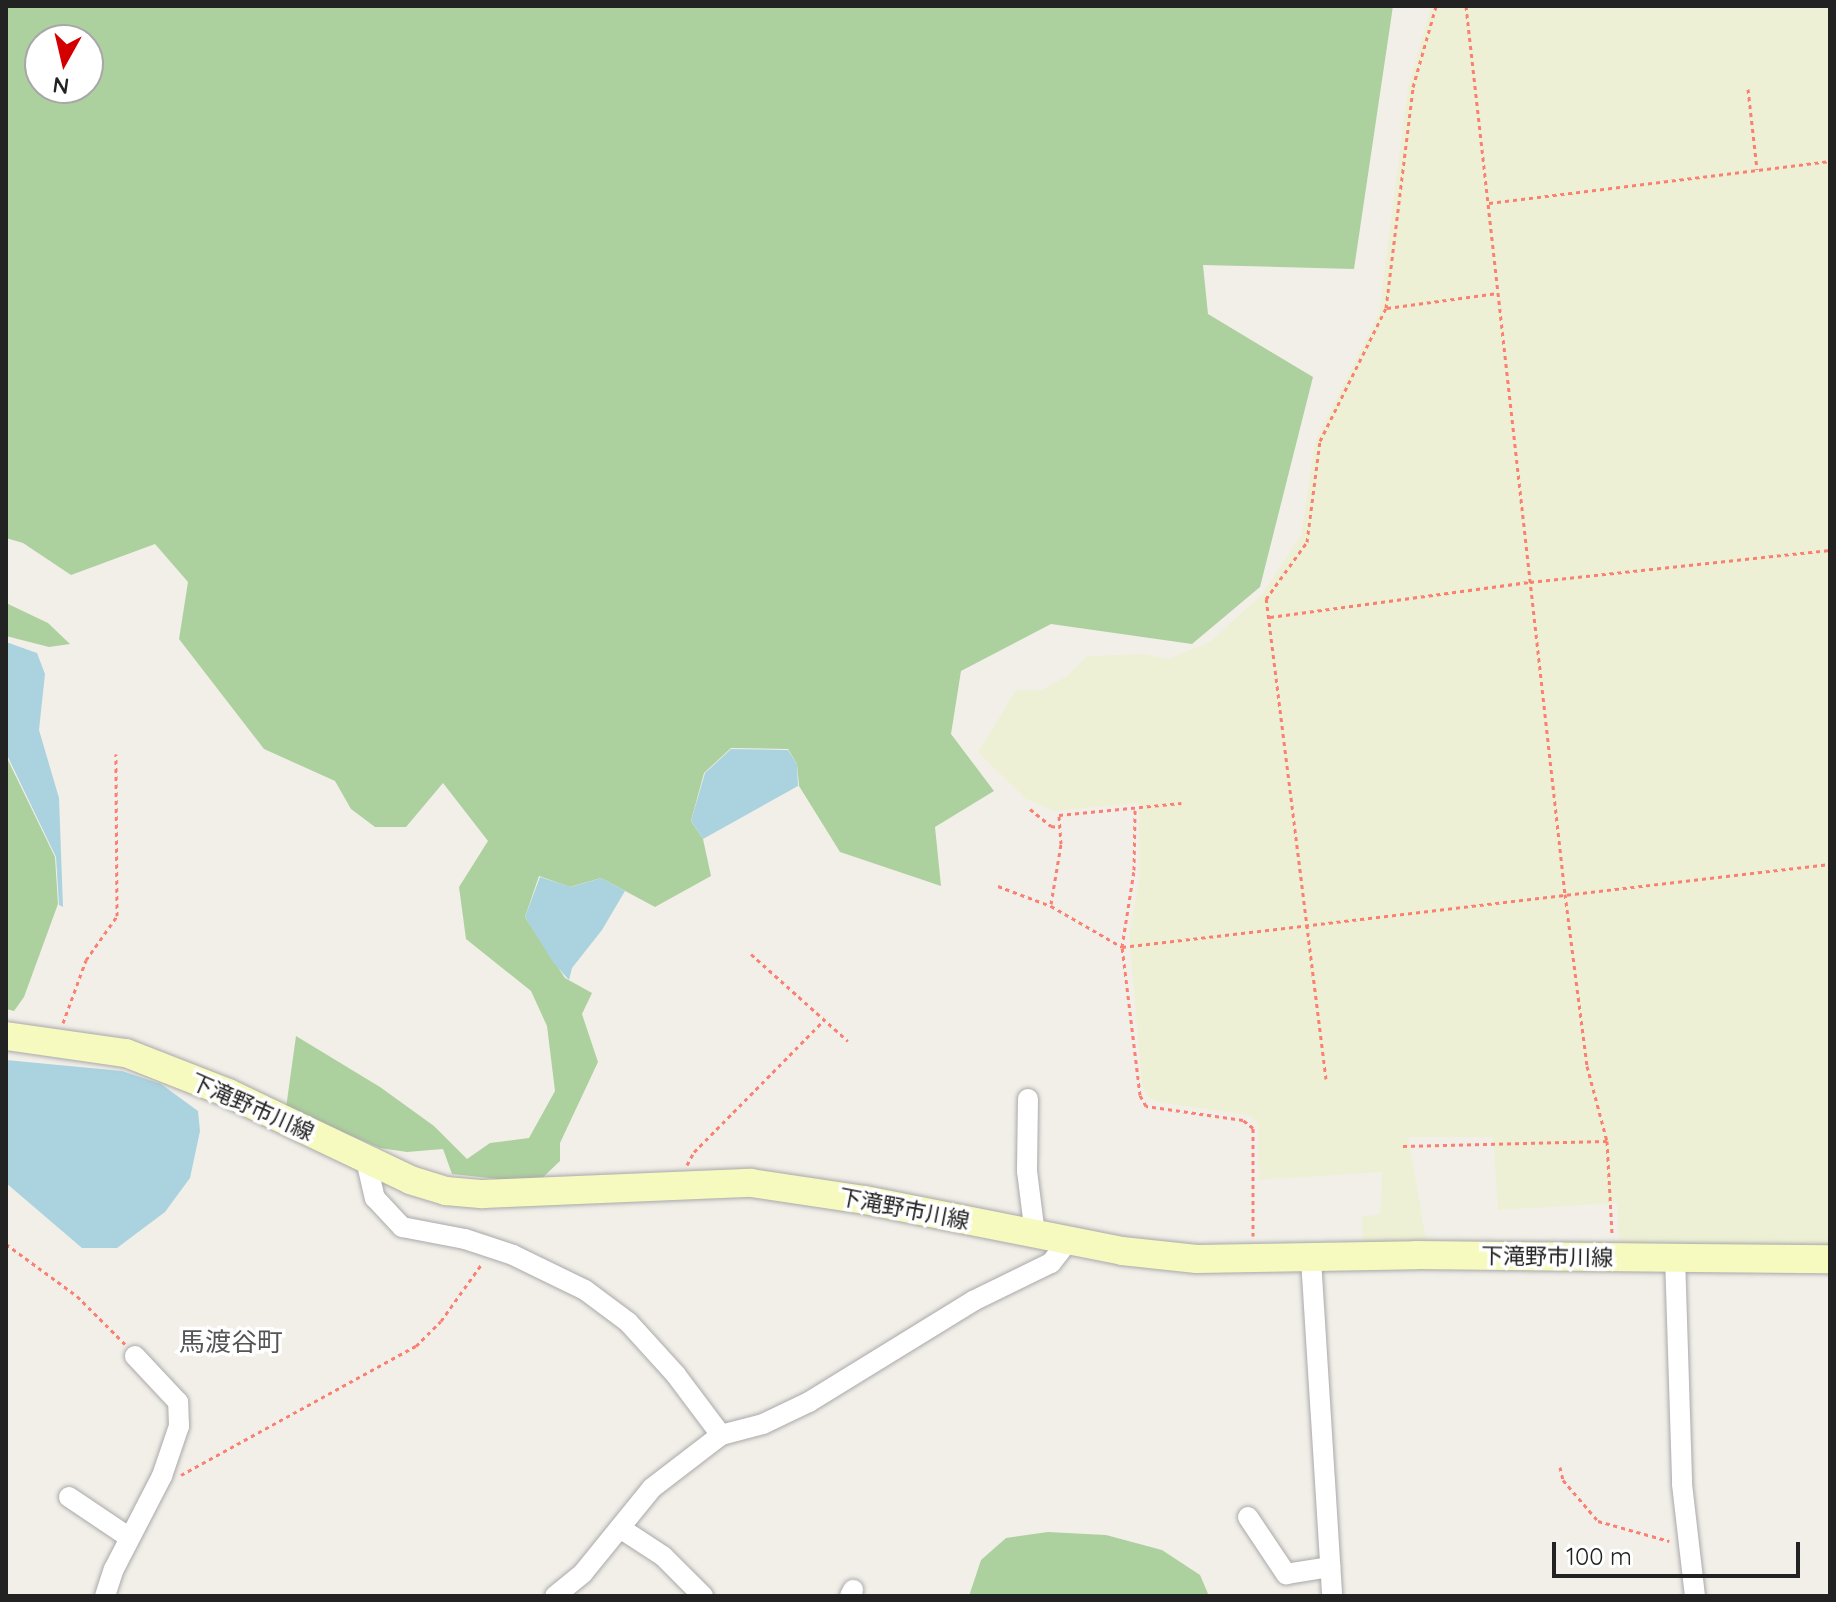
<!DOCTYPE html>
<meta charset="utf-8">
<style>
body{margin:0}
#map{position:relative;width:1836px;height:1602px;overflow:hidden;background:#f2efe9;font-family:Quicksand,"Noto Sans JP",sans-serif}
div>[style]{position:absolute}
.farmland>*{inset:0;background:#eef0d5}
.forest>*{inset:0;background:#add19e}
.water>*{inset:0;background:#aad3df}
.path>*{height:3px;margin-top:-1.5px;transform-origin:0;background:repeating-linear-gradient(90deg,#fa8072 0 4px,transparent 0 8px)}
.roads{filter:drop-shadow(0 0 2px #a9a9a9) drop-shadow(0 0 2px #a9a9a9)}
.minor>*{height:20px;margin:-10px;padding:0 10px;transform-origin:10px;border-radius:10px;background:#fff}
.secondary>*{height:28px;margin:-14px;padding:0 14px;transform-origin:14px;border-radius:14px;background:#f7fabf}
span{translate:-50% -50%;white-space:nowrap;text-align:center;line-height:1.15;-webkit-text-stroke:7px #fff;paint-order:stroke}
.street-label{font-size:22px;color:#222}
.quarter-label{font-size:26px;color:#555}
.frame{position:absolute;inset:0;border:8px solid #222;pointer-events:none}
.north{position:absolute;left:24px;top:24px;width:80px;height:80px;box-sizing:border-box;background:#fff;border:2px solid #a7a7a7;border-radius:50%;rotate:188deg;font-size:22px;font-weight:700;line-height:32px;text-align:center;color:#222}
.north::after{content:'';display:block;margin:auto;width:28px;height:36px;background:#d40000;clip-path:polygon(50% 0,100% 100%,50% 72%,0 100%)}
.scale{position:absolute;left:1552px;top:1542px;width:248px;height:36px;box-sizing:border-box;border:4px solid #222;border-top:0;padding-left:10px;font-size:24px;line-height:28px;white-space:nowrap;color:#222;-webkit-text-stroke:6px #fff;paint-order:stroke}
</style>
<div id="map">
<div class="farmland">
<i style="clip-path:polygon(1431px 6px,1830px 6px,1830px 1252px,1626px 1249px,1619px 1241px,1617px 1203px,1498px 1210px,1493px 1137px,1408px 1137px,1426px 1239px,1363px 1245px,1362px 1217px,1380px 1214px,1382px 1172px,1259px 1180px,1258px 1123px,1248px 1115px,1157px 1102px,1147px 1096px,1142px 1084px,1129px 934px,1139px 882px,1139px 803px,1054px 811px,1026px 799px,978px 752px,1016px 690px,1042px 690px,1067px 676px,1087px 656px,1143px 654px,1168px 659px,1210px 642px,1263px 593px,1301px 535px,1315px 442px,1379px 313px,1408px 87px)"></i>
</div>
<div class="forest">
<i style="clip-path:polygon(evenodd,6px 6px,1393px 6px,1354px 269px,1203px 265px,1208px 314px,1313px 377px,1260px 587px,1192px 644px,1051px 624px,961px 671px,951px 734px,994px 791px,935px 827px,941px 886px,840px 852px,799px 786px,797px 764px,788px 749px,731px 748px,704px 773px,691px 821px,703px 839px,711px 876px,655px 907px,601px 878px,570px 887px,539px 876px,525px 917px,565px 978px,592px 993px,582px 1014px,598px 1062px,560px 1143px,560px 1161px,537px 1183px,452px 1174px,443px 1149px,407px 1152px,380px 1148px,286px 1108px,296px 1036px,380px 1087px,434px 1126px,467px 1159px,490px 1143px,529px 1138px,555px 1091px,547px 1026px,531px 991px,466px 939px,459px 887px,488px 841px,443px 783px,406px 827px,375px 827px,351px 809px,335px 781px,264px 749px,179px 639px,188px 582px,155px 544px,71px 575px,23px 543px,6px 538px,6px 6px,40px 40px,88px 40px,88px 88px,40px 88px,40px 40px)"></i>
<i style="clip-path:polygon(6px 603px,48px 623px,70px 644px,49px 647px,6px 636px)"></i>
<i style="clip-path:polygon(6px 756px,55px 857px,58px 904px,24px 997px,14px 1011px,6px 1009px)"></i>
<i style="clip-path:polygon(1048px 1532px,1106px 1535px,1162px 1550px,1200px 1575px,1209px 1596px,969px 1596px,981px 1560px,1006px 1538px)"></i>
</div>
<div class="water">
<i style="clip-path:polygon(6px 642px,37px 653px,45px 674px,39px 730px,59px 798px,63px 907px,59px 905px,56px 857px,6px 753px)"></i>
<i style="clip-path:polygon(731px 749px,788px 750px,797px 764px,798px 786px,703px 839px,691px 821px,705px 773px)"></i>
<i style="clip-path:polygon(540px 877px,571px 887px,601px 878px,625px 891px,602px 930px,572px 968px,569px 980px,553px 962px,525px 917px)"></i>
<i style="clip-path:polygon(6px 1060px,122px 1071px,161px 1084px,198px 1111px,200px 1131px,190px 1178px,165px 1212px,117px 1248px,82px 1248px,6px 1183px)"></i>
</div>
<div class="path">
<i style="left:1466px;top:6px;width:894px;rotate:83.64deg"></i>
<i style="left:1565px;top:894px;width:173px;rotate:82.7deg"></i>
<i style="left:1587px;top:1066px;width:78px;rotate:75.1deg"></i>
<i style="left:1607px;top:1141px;width:93px;rotate:86.9deg"></i>
<i style="left:1748px;top:89px;width:81px;rotate:83.6deg"></i>
<i style="left:1489px;top:203px;width:344px;rotate:-7deg"></i>
<i style="left:1387px;top:308px;width:112px;rotate:-7.7deg"></i>
<i style="left:1270px;top:617px;width:262px;rotate:-7.7deg"></i>
<i style="left:1530px;top:582px;width:302px;rotate:-6.1deg"></i>
<i style="left:1030px;top:809px;width:27px;rotate:39deg"></i>
<i style="left:1051px;top:826px;width:7px;rotate:8deg"></i>
<i style="left:998px;top:886px;width:57px;rotate:20.7deg"></i>
<i style="left:1051px;top:906px;width:82px;rotate:30deg"></i>
<i style="left:1122px;top:947px;width:78px;rotate:-81.1deg"></i>
<i style="left:1134px;top:870px;width:60px;rotate:-89deg"></i>
<i style="left:1051px;top:904px;width:61px;rotate:-80.5deg"></i>
<i style="left:1061px;top:844px;width:29px;rotate:-94deg"></i>
<i style="left:1059px;top:815px;width:123px;rotate:-5.6deg"></i>
<i style="left:751px;top:954px;width:130px;rotate:41.9deg"></i>
<i style="left:63px;top:1023px;width:67px;rotate:-69.9deg"></i>
<i style="left:86px;top:960px;width:54px;rotate:-54.8deg"></i>
<i style="left:117px;top:916px;width:162px;rotate:-90.4deg"></i>
<i style="left:1326px;top:1079px;width:484px;rotate:-97.1deg"></i>
<i style="left:1266px;top:599px;width:70px;rotate:-54.3deg"></i>
<i style="left:1307px;top:542px;width:102px;rotate:-82.7deg"></i>
<i style="left:1320px;top:441px;width:148px;rotate:-63.6deg"></i>
<i style="left:1386px;top:308px;width:223px;rotate:-83deg"></i>
<i style="left:1413px;top:87px;width:84px;rotate:-74.1deg"></i>
<i style="left:1403px;top:1146px;width:204px;rotate:-1.4deg"></i>
<i style="left:687px;top:1165px;width:15px;rotate:-62deg"></i>
<i style="left:694px;top:1152px;width:185px;rotate:-45.4deg"></i>
<i style="left:1253px;top:1236px;width:108px;rotate:-90deg"></i>
<i style="left:1253px;top:1128px;width:13px;rotate:-141deg"></i>
<i style="left:1243px;top:1120px;width:98px;rotate:-171.8deg"></i>
<i style="left:1146px;top:1106px;width:13px;rotate:-119deg"></i>
<i style="left:1140px;top:1095px;width:149px;rotate:-96.9deg"></i>
<i style="left:1122px;top:947px;width:713px;rotate:-6.69deg"></i>
<i style="left:6px;top:1244px;width:88px;rotate:36.2deg"></i>
<i style="left:77px;top:1296px;width:68px;rotate:45deg"></i>
<i style="left:1560px;top:1467px;width:13px;rotate:77deg"></i>
<i style="left:1563px;top:1480px;width:54px;rotate:49.5deg"></i>
<i style="left:1598px;top:1521px;width:74px;rotate:15.7deg"></i>
<i style="left:181px;top:1475px;width:268px;rotate:-28.8deg"></i>
<i style="left:416px;top:1346px;width:35px;rotate:-45deg"></i>
<i style="left:441px;top:1321px;width:69px;rotate:-54.5deg"></i>
</div>
<div class="roads">
<div class="minor">
<i style="left:1028px;top:1099px;width:72px;rotate:90.8deg"></i>
<i style="left:1027px;top:1171px;width:64px;rotate:82.8deg"></i>
<i style="left:366px;top:1160px;width:39px;rotate:77deg"></i>
<i style="left:375px;top:1198px;width:40px;rotate:47deg"></i>
<i style="left:402px;top:1227px;width:64px;rotate:10.8deg"></i>
<i style="left:465px;top:1239px;width:51px;rotate:18.4deg"></i>
<i style="left:513px;top:1255px;width:80px;rotate:25.9deg"></i>
<i style="left:585px;top:1290px;width:54px;rotate:36.7deg"></i>
<i style="left:628px;top:1322px;width:72px;rotate:47.8deg"></i>
<i style="left:676px;top:1375px;width:75px;rotate:53.1deg"></i>
<i style="left:1675px;top:1256px;width:228px;rotate:88.2deg"></i>
<i style="left:1682px;top:1484px;width:113px;rotate:83.4deg"></i>
<i style="left:1311px;top:1259px;width:338px;rotate:86.4deg"></i>
<i style="left:69px;top:1497px;width:73px;rotate:33.9deg"></i>
<i style="left:1248px;top:1517px;width:69px;rotate:56.3deg"></i>
<i style="left:1286px;top:1574px;width:45px;rotate:-9deg"></i>
<i style="left:620px;top:1528px;width:51px;rotate:33.1deg"></i>
<i style="left:663px;top:1556px;width:57px;rotate:45deg"></i>
<i style="left:105px;top:1596px;width:28px;rotate:-72deg"></i>
<i style="left:114px;top:1569px;width:105px;rotate:-62.7deg"></i>
<i style="left:162px;top:1476px;width:53px;rotate:-71.2deg"></i>
<i style="left:179px;top:1426px;width:24px;rotate:-92deg"></i>
<i style="left:178px;top:1402px;width:63px;rotate:-133.1deg"></i>
<i style="left:555px;top:1596px;width:36px;rotate:-39deg"></i>
<i style="left:583px;top:1573px;width:109px;rotate:-50.9deg"></i>
<i style="left:652px;top:1488px;width:87px;rotate:-37.5deg"></i>
<i style="left:721px;top:1435px;width:43px;rotate:-14.7deg"></i>
<i style="left:763px;top:1424px;width:51px;rotate:-25.6deg"></i>
<i style="left:809px;top:1402px;width:193px;rotate:-31.6deg"></i>
<i style="left:973px;top:1301px;width:87px;rotate:-26deg"></i>
<i style="left:1051px;top:1263px;width:28px;rotate:-52deg"></i>
<i style="left:850px;top:1596px;width:7px;rotate:-63deg"></i>
</div>
<div class="secondary">
<i style="left:6px;top:1036px;width:121px;rotate:8.1deg"></i>
<i style="left:126px;top:1053px;width:110px;rotate:21.4deg"></i>
<i style="left:228px;top:1093px;width:202px;rotate:25.5deg"></i>
<i style="left:410px;top:1180px;width:38px;rotate:17deg"></i>
<i style="left:446px;top:1191px;width:37px;rotate:5deg"></i>
<i style="left:483px;top:1194px;width:268px;rotate:-2.4deg"></i>
<i style="left:751px;top:1183px;width:115px;rotate:8.5deg"></i>
<i style="left:865px;top:1200px;width:262px;rotate:11.2deg"></i>
<i style="left:1122px;top:1251px;width:75px;rotate:6.1deg"></i>
<i style="left:1197px;top:1259px;width:219px;rotate:-1deg"></i>
<i style="left:1416px;top:1255px;width:414px;rotate:0.6deg"></i>
</div>
</div>
<div class="street-label">
<span style="left:252px;top:1107px;rotate:24deg">下滝野市川線</span>
<span style="left:904px;top:1209px;rotate:11deg">下滝野市川線</span>
<span style="left:1547px;top:1257px;rotate:1deg">下滝野市川線</span>
</div>
<div class="quarter-label">
<span style="left:231px;top:1342px">馬渡谷町</span>
</div>
<div class="frame"></div>
<div class="north">N</div>
<div class="scale">100 m</div>
</div>
